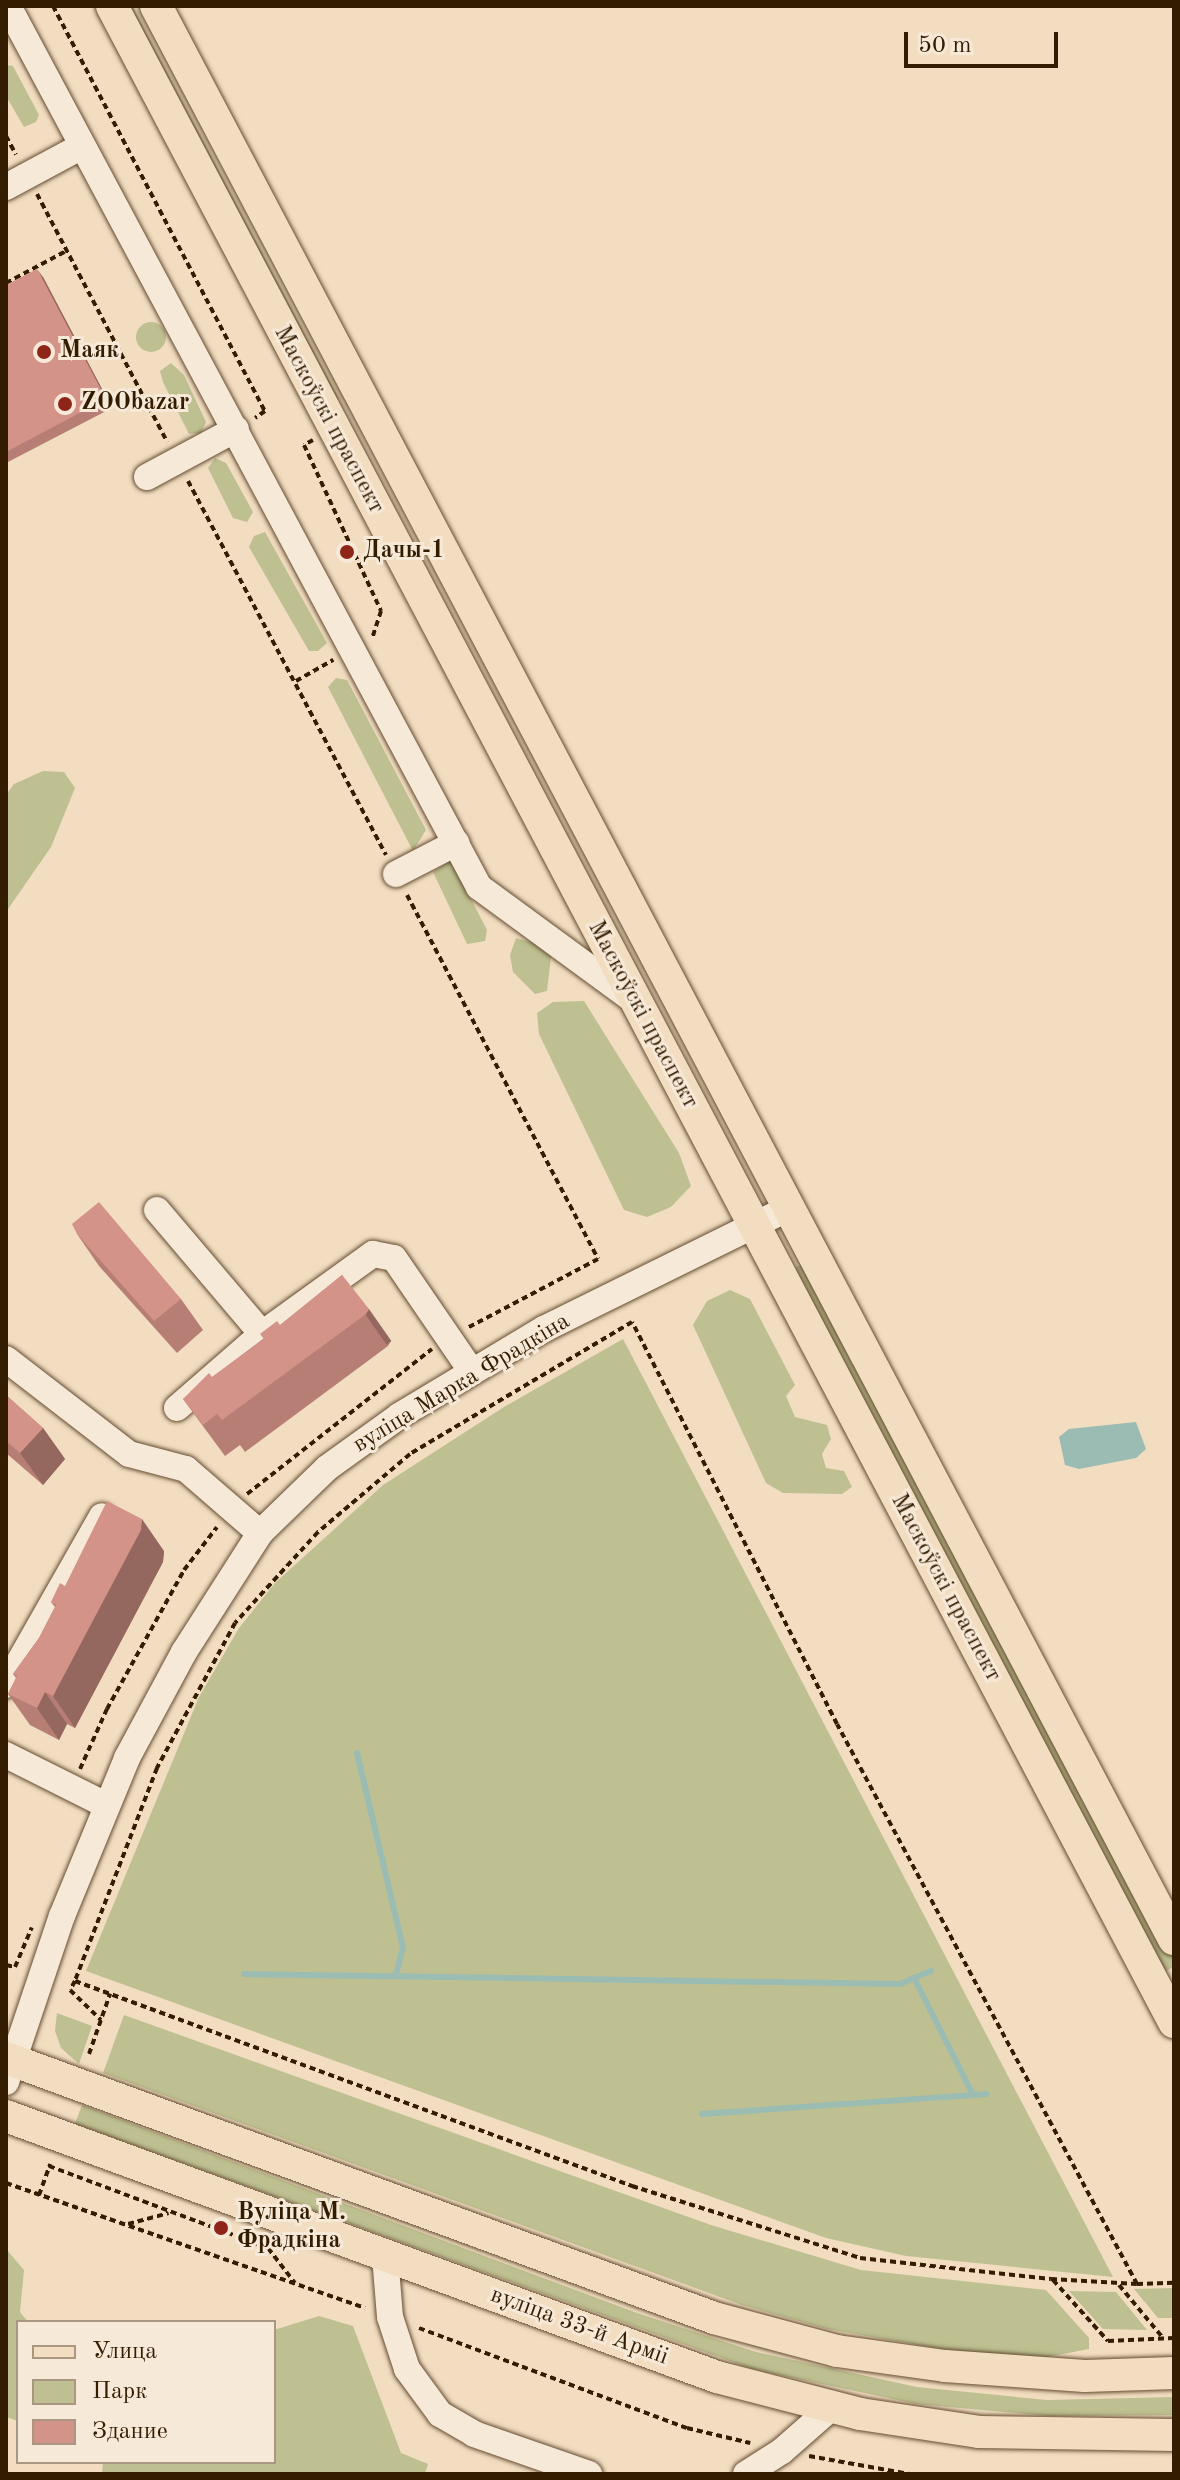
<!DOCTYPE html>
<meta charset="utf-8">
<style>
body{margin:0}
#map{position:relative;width:1180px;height:2480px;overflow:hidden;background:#f2ddc1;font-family:"Old Standard TT",serif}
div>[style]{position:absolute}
.green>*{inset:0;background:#bec091;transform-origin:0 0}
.round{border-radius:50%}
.water>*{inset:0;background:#9bbcb3}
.stream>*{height:6px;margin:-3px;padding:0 3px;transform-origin:3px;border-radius:3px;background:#9bbcb3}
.path>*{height:4px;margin-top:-2px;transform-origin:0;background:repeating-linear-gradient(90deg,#341c00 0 6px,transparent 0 10px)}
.roads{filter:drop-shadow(0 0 2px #644c30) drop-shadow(0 0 2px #644c30)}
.minor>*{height:26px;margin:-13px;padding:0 13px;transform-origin:13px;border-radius:13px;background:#f7e9d7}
.major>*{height:32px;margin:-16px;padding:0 16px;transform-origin:16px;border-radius:16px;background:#f2ddc1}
.wall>*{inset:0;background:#b67e75}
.shaded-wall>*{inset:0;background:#94675f;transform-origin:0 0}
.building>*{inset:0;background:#d49388}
.dots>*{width:22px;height:22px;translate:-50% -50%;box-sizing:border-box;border:4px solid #f7e9d7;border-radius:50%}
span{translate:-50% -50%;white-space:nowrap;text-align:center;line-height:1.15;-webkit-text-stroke:6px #f7e9d7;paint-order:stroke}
.poi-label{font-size:24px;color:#341c00;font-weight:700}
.left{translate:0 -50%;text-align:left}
.street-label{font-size:24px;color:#341c00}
.frame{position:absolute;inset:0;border:8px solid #341c00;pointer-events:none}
.legend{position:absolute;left:16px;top:2320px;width:260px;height:144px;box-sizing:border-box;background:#f7e9d7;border:2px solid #a99781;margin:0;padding:10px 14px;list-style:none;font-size:24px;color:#341c00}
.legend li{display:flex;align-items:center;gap:16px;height:40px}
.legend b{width:40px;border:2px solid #a99781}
.scale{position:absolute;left:904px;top:32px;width:154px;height:36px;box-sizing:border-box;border:4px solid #341c00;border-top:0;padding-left:10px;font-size:24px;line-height:28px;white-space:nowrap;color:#341c00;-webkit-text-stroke:6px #f7e9d7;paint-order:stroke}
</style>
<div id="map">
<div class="green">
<i style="clip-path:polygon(125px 6px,132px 6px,339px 399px,332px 403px)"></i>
<i style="clip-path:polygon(6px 65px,13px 66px,39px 115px,36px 122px,24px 127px,6px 96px)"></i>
<i class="round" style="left:136px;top:322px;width:30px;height:30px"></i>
<i style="clip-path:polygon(171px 363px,184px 375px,206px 422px,201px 433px,189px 434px,163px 382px,160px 371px)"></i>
<i style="clip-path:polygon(215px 458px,226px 463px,253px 512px,247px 522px,233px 518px,208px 468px)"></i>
<i style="clip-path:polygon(265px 532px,327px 643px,318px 651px,309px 651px,249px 547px,254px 536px)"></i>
<i style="clip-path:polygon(336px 678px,347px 680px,426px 830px,413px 851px,328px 687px)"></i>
<i style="clip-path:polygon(43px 771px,64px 772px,75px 788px,51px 847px,6px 912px,6px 795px,14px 784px)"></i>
<i style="clip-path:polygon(451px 860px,487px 930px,485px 941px,467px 944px,433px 872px)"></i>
<i style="clip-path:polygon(516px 938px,542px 945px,551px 957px,547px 991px,535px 994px,513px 972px,510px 955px)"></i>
<i style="clip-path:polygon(584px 1001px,679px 1153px,691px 1186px,671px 1207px,647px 1217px,624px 1210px,539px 1034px,537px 1013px,553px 1002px)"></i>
<i style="left:804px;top:1263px;width:795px;height:17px;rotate:62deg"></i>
<i style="clip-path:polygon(730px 1290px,750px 1299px,795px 1385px,786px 1396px,795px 1417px,827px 1425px,831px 1439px,822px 1454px,826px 1468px,844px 1471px,852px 1487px,842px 1494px,783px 1493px,766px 1483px,693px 1325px,707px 1301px)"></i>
<i style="clip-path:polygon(623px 1339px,1113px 2277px,906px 2256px,826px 2238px,86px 1971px,199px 1697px,239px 1628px,275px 1583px,383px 1485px,504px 1407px)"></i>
<i style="clip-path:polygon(57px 2013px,92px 2026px,79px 2064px,61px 2048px,55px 2031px)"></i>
<i style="clip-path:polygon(124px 2015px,711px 2225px,861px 2270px,1046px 2290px,1089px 2338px,1089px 2349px,1047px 2357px,959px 2352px,827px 2329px,742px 2305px,103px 2073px)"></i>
<i style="clip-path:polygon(82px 2105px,637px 2313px,756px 2352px,917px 2387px,1047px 2400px,1174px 2397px,1174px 2415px,1048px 2416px,916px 2404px,752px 2369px,75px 2124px)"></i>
<i style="clip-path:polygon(6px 2249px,24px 2270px,20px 2312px,28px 2322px,18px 2322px,18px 2421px,6px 2417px)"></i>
<i style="clip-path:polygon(1174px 2288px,1174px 2318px,1158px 2318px,1134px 2289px)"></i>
<i style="clip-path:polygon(1069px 2291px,1116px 2292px,1147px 2330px,1103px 2329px)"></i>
<i style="clip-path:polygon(319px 2316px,353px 2326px,401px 2453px,428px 2464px,425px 2474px,102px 2474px,103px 2462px,274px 2462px,274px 2330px)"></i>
</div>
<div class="water">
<i style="clip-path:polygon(1136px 1422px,1146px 1449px,1136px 1458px,1079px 1469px,1065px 1465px,1059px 1437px,1069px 1429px)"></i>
</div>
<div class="stream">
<i style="left:357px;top:1753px;width:199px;rotate:76.7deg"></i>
<i style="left:403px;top:1947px;width:30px;rotate:104deg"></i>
<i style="left:244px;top:1974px;width:656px;rotate:0.87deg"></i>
<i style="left:900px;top:1984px;width:34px;rotate:-23deg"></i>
<i style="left:914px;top:1978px;width:131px;rotate:63.2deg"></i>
<i style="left:702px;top:2114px;width:285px;rotate:-4deg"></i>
</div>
<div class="path">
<i style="left:53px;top:6px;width:457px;rotate:62.4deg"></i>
<i style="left:265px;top:411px;width:12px;rotate:145deg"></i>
<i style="left:6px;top:136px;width:21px;rotate:62deg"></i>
<i style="left:37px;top:194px;width:280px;rotate:62.3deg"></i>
<i style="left:6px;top:283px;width:70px;rotate:-28deg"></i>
<i style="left:313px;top:440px;width:10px;rotate:151deg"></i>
<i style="left:304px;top:445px;width:183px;rotate:65.1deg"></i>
<i style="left:381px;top:611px;width:28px;rotate:108deg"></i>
<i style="left:188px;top:481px;width:423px;rotate:62.1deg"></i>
<i style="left:296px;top:681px;width:43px;rotate:-29.6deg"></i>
<i style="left:407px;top:895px;width:411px;rotate:62.3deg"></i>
<i style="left:598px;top:1259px;width:148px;rotate:152.2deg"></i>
<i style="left:247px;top:1494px;width:235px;rotate:-38.1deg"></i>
<i style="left:80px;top:1769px;width:66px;rotate:-65.8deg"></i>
<i style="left:107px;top:1709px;width:159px;rotate:-61deg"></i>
<i style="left:184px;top:1570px;width:54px;rotate:-52.5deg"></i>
<i style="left:6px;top:1965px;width:9px;rotate:13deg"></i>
<i style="left:15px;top:1967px;width:43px;rotate:-67deg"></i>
<i style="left:75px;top:1981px;width:10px;rotate:119deg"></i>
<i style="left:70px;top:1990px;width:43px;rotate:44.1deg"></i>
<i style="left:89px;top:2054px;width:64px;rotate:-70.7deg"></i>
<i style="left:49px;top:2166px;width:234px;rotate:20.5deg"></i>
<i style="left:268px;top:2248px;width:44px;rotate:52.4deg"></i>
<i style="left:6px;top:2183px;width:380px;rotate:19.2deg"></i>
<i style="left:39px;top:2195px;width:33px;rotate:-70deg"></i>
<i style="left:128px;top:2224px;width:42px;rotate:-15deg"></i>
<i style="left:1053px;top:2280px;width:82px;rotate:48deg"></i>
<i style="left:1108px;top:2341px;width:66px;rotate:-2.6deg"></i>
<i style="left:1137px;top:2284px;width:635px;rotate:-118.18deg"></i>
<i style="left:837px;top:1724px;width:451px;rotate:-117deg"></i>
<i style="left:632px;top:1322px;width:258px;rotate:149.3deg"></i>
<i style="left:410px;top:1454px;width:121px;rotate:139.7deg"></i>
<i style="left:318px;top:1532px;width:123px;rotate:132.4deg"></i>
<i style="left:235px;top:1623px;width:165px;rotate:118.3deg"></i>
<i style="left:157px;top:1768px;width:228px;rotate:111.1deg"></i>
<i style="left:75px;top:1981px;width:594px;rotate:20.21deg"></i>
<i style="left:632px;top:2186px;width:239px;rotate:17.5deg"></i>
<i style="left:860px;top:2258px;width:192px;rotate:6.3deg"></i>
<i style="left:1051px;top:2279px;width:86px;rotate:3.3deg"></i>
<i style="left:1137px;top:2284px;width:37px;rotate:-2deg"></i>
<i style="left:1119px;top:2285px;width:69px;rotate:50.3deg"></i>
<i style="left:419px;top:2328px;width:286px;rotate:20.5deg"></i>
<i style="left:687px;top:2428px;width:65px;rotate:13.4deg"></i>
<i style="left:809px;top:2456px;width:102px;rotate:10.2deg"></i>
</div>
<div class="roads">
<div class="minor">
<i style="left:8px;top:6px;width:999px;rotate:61.87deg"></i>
<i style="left:479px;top:887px;width:193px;rotate:36.2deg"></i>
<i style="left:6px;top:187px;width:86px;rotate:-28.3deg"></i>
<i style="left:147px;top:477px;width:101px;rotate:-28.3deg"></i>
<i style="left:396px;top:874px;width:68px;rotate:-27.3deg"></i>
<i style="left:157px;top:1210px;width:162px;rotate:49.7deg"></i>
<i style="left:6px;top:1359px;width:155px;rotate:37.7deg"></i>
<i style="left:129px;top:1454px;width:59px;rotate:14.7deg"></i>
<i style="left:186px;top:1469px;width:98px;rotate:40.9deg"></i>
<i style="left:177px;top:1408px;width:113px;rotate:-41deg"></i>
<i style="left:262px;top:1334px;width:137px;rotate:-35.8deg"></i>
<i style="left:373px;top:1254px;width:21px;rotate:11deg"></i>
<i style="left:394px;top:1258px;width:138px;rotate:55.6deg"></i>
<i style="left:6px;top:1685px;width:194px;rotate:-60.4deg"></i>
<i style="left:6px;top:1755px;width:112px;rotate:26.6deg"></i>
<i style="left:6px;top:2082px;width:175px;rotate:-71.4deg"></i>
<i style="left:62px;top:1916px;width:171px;rotate:-67.6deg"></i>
<i style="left:127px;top:1758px;width:120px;rotate:-61.7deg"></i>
<i style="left:184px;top:1652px;width:141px;rotate:-57.4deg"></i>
<i style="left:260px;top:1533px;width:93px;rotate:-44.1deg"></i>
<i style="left:327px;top:1468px;width:89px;rotate:-35.8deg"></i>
<i style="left:399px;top:1416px;width:169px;rotate:-31deg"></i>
<i style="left:544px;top:1329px;width:273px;rotate:-26.3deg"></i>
<i style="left:385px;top:2256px;width:61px;rotate:85.3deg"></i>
<i style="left:390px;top:2317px;width:55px;rotate:71.9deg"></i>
<i style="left:407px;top:2369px;width:56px;rotate:53.7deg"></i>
<i style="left:440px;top:2414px;width:39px;rotate:30deg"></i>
<i style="left:474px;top:2434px;width:122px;rotate:19.2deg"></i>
<i style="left:746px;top:2474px;width:43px;rotate:-32.6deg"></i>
<i style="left:782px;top:2451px;width:67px;rotate:-41.3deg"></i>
</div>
<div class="major">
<i style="left:112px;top:6px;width:2279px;rotate:62.22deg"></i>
<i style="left:156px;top:6px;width:2185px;rotate:62.23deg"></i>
<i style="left:6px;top:2058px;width:754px;rotate:20.16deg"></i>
<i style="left:714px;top:2318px;width:127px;rotate:15deg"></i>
<i style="left:837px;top:2351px;width:109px;rotate:7.9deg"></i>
<i style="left:945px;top:2366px;width:140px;rotate:4.1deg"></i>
<i style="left:1085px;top:2376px;width:89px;rotate:-1.9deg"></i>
<i style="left:6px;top:2116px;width:757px;rotate:20.16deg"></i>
<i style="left:717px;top:2377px;width:148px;rotate:14.5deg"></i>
<i style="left:860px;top:2414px;width:120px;rotate:8.6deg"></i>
<i style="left:979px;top:2432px;width:195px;rotate:0.9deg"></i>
</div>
</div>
<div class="wall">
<i style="clip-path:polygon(43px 277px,112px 408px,6px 463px,6px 285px)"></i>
<i style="clip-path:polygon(77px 1234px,181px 1299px,203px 1330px,177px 1353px,99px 1266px)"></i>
<i style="clip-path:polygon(342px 1275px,391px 1341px,388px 1346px,245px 1452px,240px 1445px,225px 1456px,183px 1399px,263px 1339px)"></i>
<i style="clip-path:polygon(6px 1395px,43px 1428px,65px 1459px,43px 1485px,6px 1453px)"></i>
<i style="clip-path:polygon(164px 1551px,163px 1562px,75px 1728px,67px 1724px,59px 1740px,30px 1725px,8px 1694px,16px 1678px,13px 1674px,39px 1638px,55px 1607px,51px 1602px)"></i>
</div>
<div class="shaded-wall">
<i style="clip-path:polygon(37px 269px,43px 277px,112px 408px,106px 399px)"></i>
<i style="left:369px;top:1309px;width:39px;height:6px;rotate:55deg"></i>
<i style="clip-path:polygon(43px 1428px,65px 1459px,43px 1485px,20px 1453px)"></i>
<i style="clip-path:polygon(142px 1519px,164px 1551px,163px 1562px,75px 1728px,53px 1696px)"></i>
<i style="clip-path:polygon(45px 1692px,67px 1724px,59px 1740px,37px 1708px)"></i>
</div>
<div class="building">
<i style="clip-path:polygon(37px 269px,106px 399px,6px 452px,6px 285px)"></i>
<i style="clip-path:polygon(99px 1202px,181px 1299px,154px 1321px,77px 1234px,72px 1224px)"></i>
<i style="clip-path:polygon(342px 1275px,369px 1309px,366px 1314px,222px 1420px,217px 1414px,203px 1425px,183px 1399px,209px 1373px,212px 1377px,234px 1361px,264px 1339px,260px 1334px,277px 1321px,280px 1325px)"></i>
<i style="clip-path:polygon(6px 1395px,43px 1428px,20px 1453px,6px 1441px)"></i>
<i style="clip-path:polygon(107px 1501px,142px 1519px,141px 1530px,53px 1696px,45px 1692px,37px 1708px,8px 1694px,17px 1676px,13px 1674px,39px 1638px,56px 1605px,51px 1602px,60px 1583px,65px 1586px)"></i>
</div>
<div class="dots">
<i style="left:44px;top:352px;background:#8f2418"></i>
<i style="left:65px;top:404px;background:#8f2418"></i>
<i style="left:347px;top:552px;background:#8f2418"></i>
<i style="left:221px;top:2228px;background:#8f2418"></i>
</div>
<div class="poi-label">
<span class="left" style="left:60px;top:352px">Маяк</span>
<span class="left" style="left:81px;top:404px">ZOObazar</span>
<span class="left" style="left:363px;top:552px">Дачы-1</span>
<span class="left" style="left:237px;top:2228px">Вуліца М.<br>Фрадкіна</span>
</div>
<div class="street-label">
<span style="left:328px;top:420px;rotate:62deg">Маскоўскі праспект</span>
<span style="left:642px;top:1015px;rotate:62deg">Маскоўскі праспект</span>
<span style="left:462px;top:1384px;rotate:-31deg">вуліца Марка Фрадкіна</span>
<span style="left:945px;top:1588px;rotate:62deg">Маскоўскі праспект</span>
<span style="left:579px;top:2327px;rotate:20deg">вуліца 33-й Арміі</span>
</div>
<div class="frame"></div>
<ul class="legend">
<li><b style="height:10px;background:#f2ddc1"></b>Улица</li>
<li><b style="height:22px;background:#bec091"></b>Парк</li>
<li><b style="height:22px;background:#d49388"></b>Здание</li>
</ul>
<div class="scale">50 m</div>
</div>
